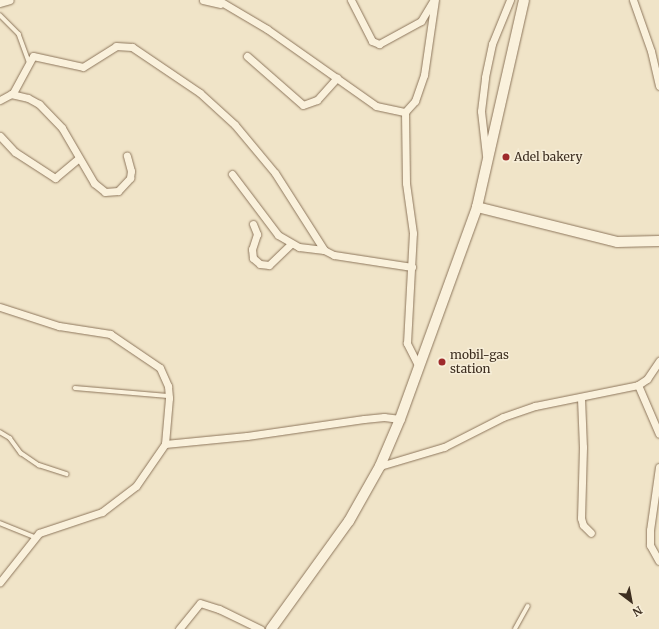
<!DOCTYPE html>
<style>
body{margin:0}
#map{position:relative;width:659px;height:629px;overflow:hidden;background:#f0e4c8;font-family:Merriweather,serif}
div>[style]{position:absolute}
.roads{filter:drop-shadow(0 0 1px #8d765c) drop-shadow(0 0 1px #8d765c)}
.lane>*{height:3.5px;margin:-1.75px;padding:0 1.75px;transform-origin:1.75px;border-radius:1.75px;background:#faf1dc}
.street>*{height:7px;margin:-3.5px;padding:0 3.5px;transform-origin:3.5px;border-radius:3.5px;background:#faf1dc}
.secondary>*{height:10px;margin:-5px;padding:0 5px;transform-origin:5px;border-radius:5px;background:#faf1dc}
.dots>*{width:11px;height:11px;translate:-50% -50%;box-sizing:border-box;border:2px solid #f7eed8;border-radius:50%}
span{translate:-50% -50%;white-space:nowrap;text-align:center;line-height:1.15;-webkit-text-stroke:3px #f7eed8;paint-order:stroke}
.poi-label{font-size:12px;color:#3d2e20}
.left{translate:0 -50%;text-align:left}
.north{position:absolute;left:611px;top:581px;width:40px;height:40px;-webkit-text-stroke:3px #f7eed8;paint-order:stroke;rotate:148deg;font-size:11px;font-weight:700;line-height:16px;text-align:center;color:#3d2e20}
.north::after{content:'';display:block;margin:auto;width:14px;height:18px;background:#3d2e20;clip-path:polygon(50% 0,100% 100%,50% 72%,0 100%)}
</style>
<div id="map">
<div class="roads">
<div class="lane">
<i style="left:0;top:15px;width:27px;rotate:45deg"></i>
<i style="left:19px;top:34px;width:29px;rotate:70deg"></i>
<i style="left:75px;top:388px;width:93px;rotate:4.9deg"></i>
<i style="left:0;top:432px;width:12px;rotate:31deg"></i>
<i style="left:10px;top:438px;width:19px;rotate:54deg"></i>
<i style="left:21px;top:453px;width:22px;rotate:34deg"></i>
<i style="left:39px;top:465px;width:29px;rotate:18deg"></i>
<i style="left:0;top:523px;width:38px;rotate:22deg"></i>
<i style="left:515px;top:629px;width:26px;rotate:-61deg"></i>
</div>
<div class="street">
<i style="left:203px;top:0;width:18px;rotate:13deg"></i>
<i style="left:218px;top:0;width:57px;rotate:30.6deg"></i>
<i style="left:267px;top:29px;width:133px;rotate:35.2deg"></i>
<i style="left:376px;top:106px;width:30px;rotate:12deg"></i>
<i style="left:351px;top:0;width:46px;rotate:62.9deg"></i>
<i style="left:372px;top:41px;width:8px;rotate:23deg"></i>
<i style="left:379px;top:44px;width:48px;rotate:-28.7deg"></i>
<i style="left:421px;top:21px;width:23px;rotate:-59deg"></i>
<i style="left:633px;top:0;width:54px;rotate:70.6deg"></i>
<i style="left:651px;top:51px;width:36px;rotate:77deg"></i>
<i style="left:0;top:3px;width:10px;rotate:-17deg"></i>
<i style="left:247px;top:56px;width:74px;rotate:41.2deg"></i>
<i style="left:303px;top:105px;width:15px;rotate:-20deg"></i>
<i style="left:317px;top:100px;width:30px;rotate:-48deg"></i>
<i style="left:11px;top:94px;width:17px;rotate:13deg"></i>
<i style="left:28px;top:98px;width:13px;rotate:29deg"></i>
<i style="left:39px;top:104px;width:33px;rotate:46deg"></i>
<i style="left:62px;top:128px;width:64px;rotate:59.8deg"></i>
<i style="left:94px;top:183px;width:14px;rotate:39deg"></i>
<i style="left:105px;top:192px;width:13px;rotate:-4deg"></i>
<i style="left:118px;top:191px;width:18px;rotate:-47deg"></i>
<i style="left:130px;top:178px;width:7px;rotate:-82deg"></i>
<i style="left:131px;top:171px;width:16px;rotate:-105deg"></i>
<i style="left:0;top:100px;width:15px;rotate:-28deg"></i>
<i style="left:13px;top:93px;width:42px;rotate:-61.6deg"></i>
<i style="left:33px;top:56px;width:51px;rotate:12.4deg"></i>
<i style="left:83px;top:67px;width:39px;rotate:-32deg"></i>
<i style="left:116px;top:46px;width:16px;rotate:4deg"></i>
<i style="left:132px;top:47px;width:82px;rotate:34.1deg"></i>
<i style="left:200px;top:93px;width:47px;rotate:42.4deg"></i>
<i style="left:235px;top:125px;width:62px;rotate:50.2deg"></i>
<i style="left:275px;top:173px;width:91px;rotate:57.5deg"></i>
<i style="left:324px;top:250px;width:11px;rotate:27deg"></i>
<i style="left:334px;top:255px;width:79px;rotate:8.7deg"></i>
<i style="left:0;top:136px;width:22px;rotate:47deg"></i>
<i style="left:15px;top:152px;width:48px;rotate:33deg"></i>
<i style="left:55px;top:178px;width:30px;rotate:-40deg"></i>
<i style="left:486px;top:155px;width:44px;rotate:-96.5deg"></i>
<i style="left:481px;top:111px;width:34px;rotate:-83deg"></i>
<i style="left:485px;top:77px;width:34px;rotate:-78deg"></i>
<i style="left:492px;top:44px;width:48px;rotate:-67.8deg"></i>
<i style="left:232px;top:174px;width:76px;rotate:53deg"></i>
<i style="left:278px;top:235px;width:24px;rotate:30deg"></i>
<i style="left:299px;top:247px;width:25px;rotate:7deg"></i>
<i style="left:253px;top:224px;width:11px;rotate:68deg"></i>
<i style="left:257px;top:234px;width:16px;rotate:108deg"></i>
<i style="left:252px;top:249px;width:9px;rotate:84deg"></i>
<i style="left:253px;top:258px;width:9px;rotate:41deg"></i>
<i style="left:260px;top:264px;width:9px;rotate:6deg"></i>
<i style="left:269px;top:265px;width:30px;rotate:-44deg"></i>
<i style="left:0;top:307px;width:62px;rotate:17.9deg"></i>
<i style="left:59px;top:326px;width:52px;rotate:8.9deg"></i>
<i style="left:110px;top:334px;width:60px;rotate:34.2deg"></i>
<i style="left:160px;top:368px;width:20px;rotate:66deg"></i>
<i style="left:168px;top:386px;width:12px;rotate:85deg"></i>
<i style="left:169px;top:398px;width:46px;rotate:95deg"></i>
<i style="left:165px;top:444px;width:51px;rotate:124.6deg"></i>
<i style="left:136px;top:486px;width:43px;rotate:142.6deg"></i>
<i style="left:102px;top:512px;width:66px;rotate:161.6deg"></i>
<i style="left:39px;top:533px;width:63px;rotate:128.5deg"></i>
<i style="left:419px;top:367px;width:27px;rotate:-117deg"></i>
<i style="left:407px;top:343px;width:110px;rotate:-86.9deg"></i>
<i style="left:413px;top:233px;width:50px;rotate:-98deg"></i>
<i style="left:406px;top:183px;width:71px;rotate:-90.8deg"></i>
<i style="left:405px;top:112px;width:15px;rotate:-48deg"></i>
<i style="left:415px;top:101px;width:28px;rotate:-71deg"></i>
<i style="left:424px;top:75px;width:76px;rotate:-81.7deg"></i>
<i style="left:638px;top:385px;width:53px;rotate:66.8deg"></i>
<i style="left:581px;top:398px;width:49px;rotate:87.7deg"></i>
<i style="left:583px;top:447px;width:71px;rotate:91.6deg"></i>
<i style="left:581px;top:518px;width:7px;rotate:74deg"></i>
<i style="left:583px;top:525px;width:11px;rotate:45deg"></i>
<i style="left:165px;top:444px;width:82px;rotate:-5.6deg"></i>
<i style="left:247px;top:436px;width:118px;rotate:-8.3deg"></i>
<i style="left:364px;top:419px;width:20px;rotate:-6deg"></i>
<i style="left:384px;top:417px;width:16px;rotate:7deg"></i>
<i style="left:380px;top:466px;width:67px;rotate:-16.5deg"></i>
<i style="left:444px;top:447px;width:66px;rotate:-27deg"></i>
<i style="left:503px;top:417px;width:34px;rotate:-19deg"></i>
<i style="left:535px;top:406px;width:105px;rotate:-11.5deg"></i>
<i style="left:638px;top:385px;width:11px;rotate:-34deg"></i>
<i style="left:647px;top:379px;width:22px;rotate:-56deg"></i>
<i style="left:659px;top:467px;width:64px;rotate:98.1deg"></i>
<i style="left:650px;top:530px;width:15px;rotate:90deg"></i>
<i style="left:650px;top:545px;width:18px;rotate:61deg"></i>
<i style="left:179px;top:629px;width:33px;rotate:-51deg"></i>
<i style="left:200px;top:603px;width:20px;rotate:18deg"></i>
<i style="left:219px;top:609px;width:46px;rotate:26deg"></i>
</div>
<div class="secondary">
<i style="left:477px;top:207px;width:144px;rotate:14deg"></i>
<i style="left:617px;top:242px;width:42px;rotate:-1.4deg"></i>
<i style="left:271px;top:629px;width:133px;rotate:-54.2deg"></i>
<i style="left:349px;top:521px;width:63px;rotate:-60.6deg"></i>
<i style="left:380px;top:466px;width:51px;rotate:-66.9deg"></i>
<i style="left:400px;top:419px;width:226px;rotate:-70deg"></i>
<i style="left:477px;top:207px;width:212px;rotate:-77.2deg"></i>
</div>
</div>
<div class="dots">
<i style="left:506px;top:157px;background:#9e2a2b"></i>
<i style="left:442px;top:362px;background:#9e2a2b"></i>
</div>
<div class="poi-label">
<span class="left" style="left:514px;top:157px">Adel bakery</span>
<span class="left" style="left:450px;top:362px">mobil-gas<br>station</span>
</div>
<div class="north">N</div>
</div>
